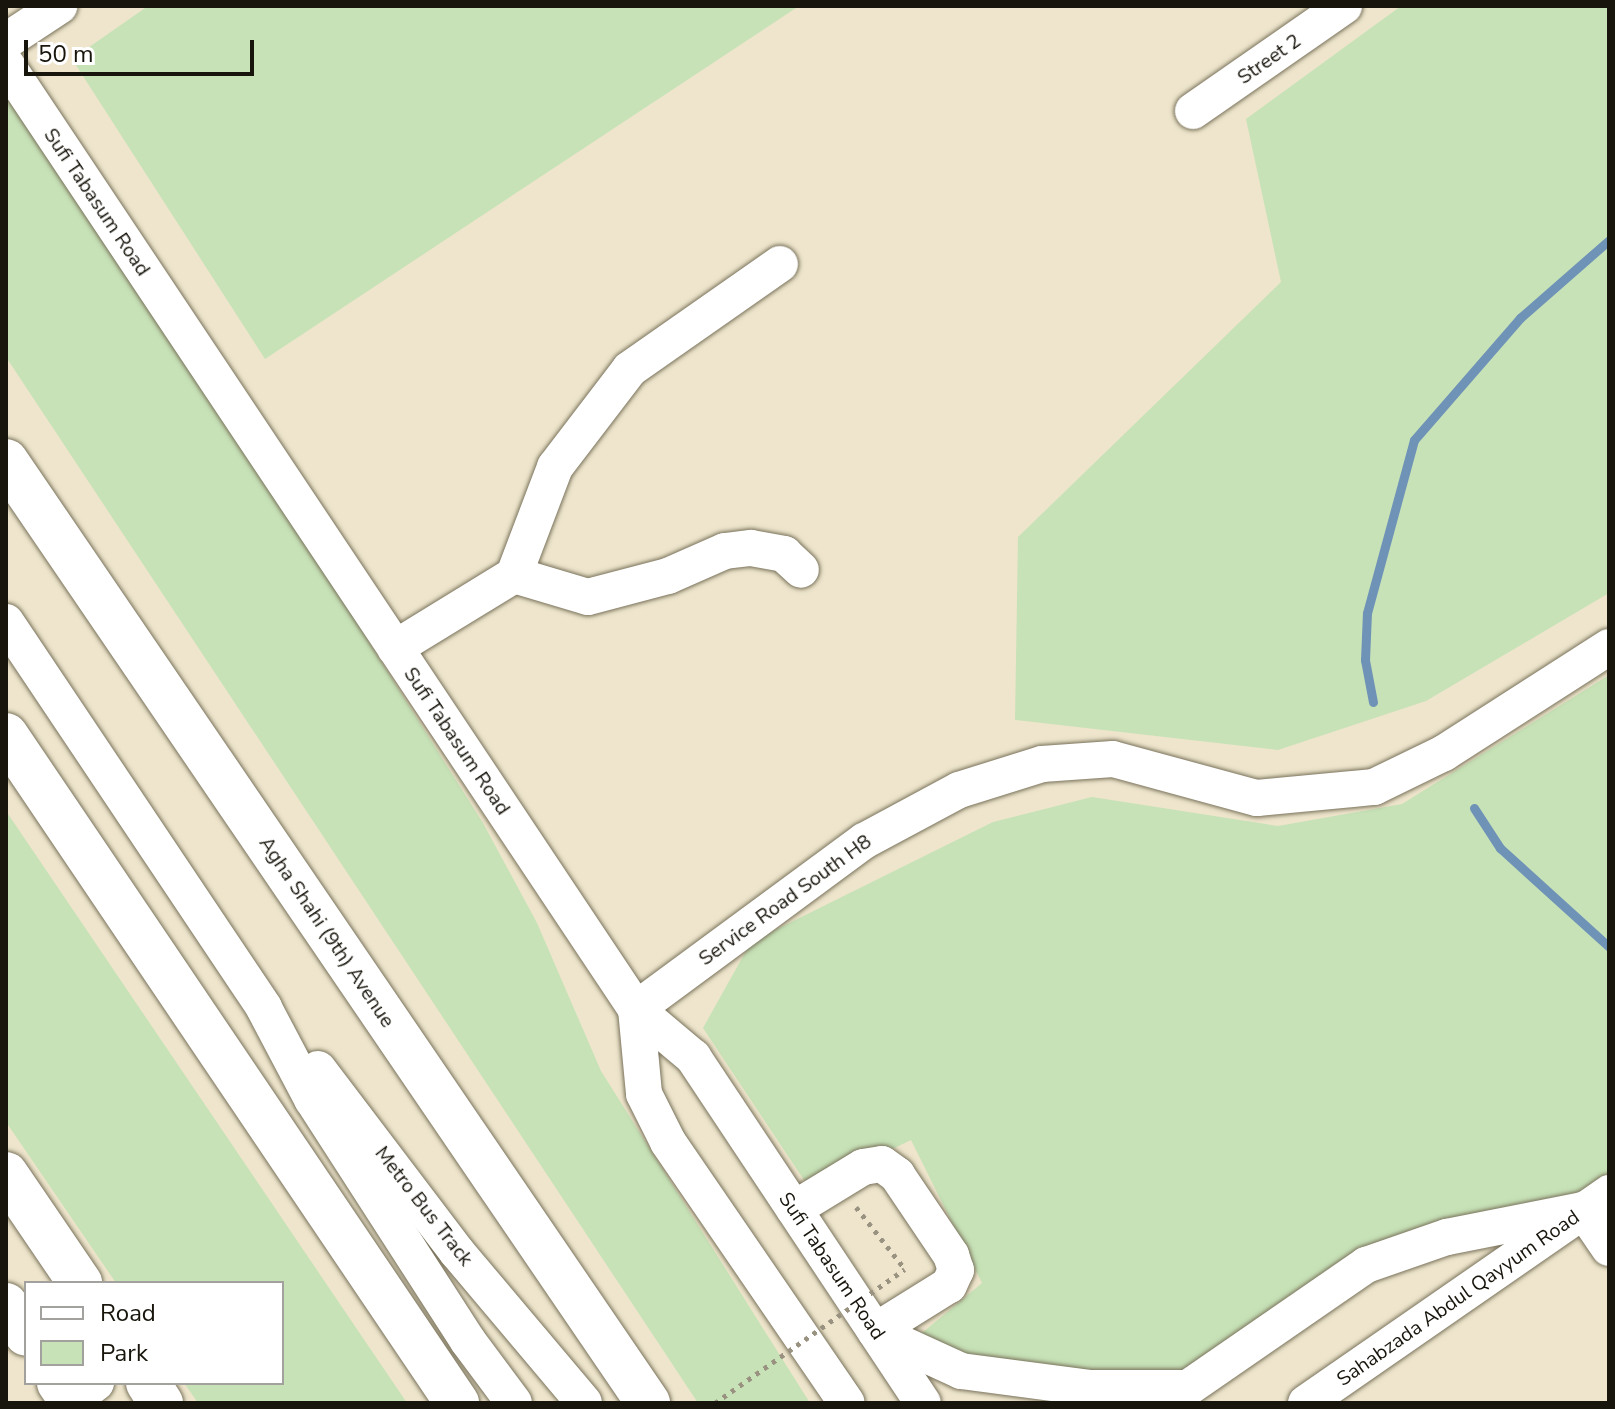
<!DOCTYPE html>
<style>
body{margin:0}
#map{position:relative;width:1615px;height:1409px;overflow:hidden;background:#eee5cc;font-family:"Nunito Sans",sans-serif}
div>[style]{position:absolute}
.green>*{inset:0;background:#c7e2b7}
.stream>*{height:9px;margin:-4.5px;padding:0 4.5px;transform-origin:4.5px;border-radius:4.5px;background:#6f92b7}
.path>*{height:5px;margin-top:-2.5px;transform-origin:0;background:repeating-linear-gradient(90deg,#999280 0 4px,transparent 0 10px)}
.roads{filter:drop-shadow(0 0 2px #79725b) drop-shadow(0 0 2px #79725b)}
.minor>*{height:36px;margin:-18px;padding:0 18px;transform-origin:18px;border-radius:18px;background:#fff}
.major>*{height:44px;margin:-22px;padding:0 22px;transform-origin:22px;border-radius:22px;background:#fff}
.path-bridge>*{height:5px;margin-top:-2.5px;transform-origin:0;background:repeating-linear-gradient(90deg,#999280 0 4px,transparent 0 10px)}
span{translate:-50% -50%;white-space:nowrap;text-align:center;line-height:1.15;-webkit-text-stroke:6px #fff;paint-order:stroke}
.street-label{font-size:20px;color:#18150c}
.frame{position:absolute;inset:0;border:8px solid #18150c;pointer-events:none}
.legend{position:absolute;left:24px;top:1281px;width:260px;height:104px;box-sizing:border-box;background:#fff;border:2px solid #a3a19e;margin:0;padding:10px 14px;list-style:none;font-size:24px;color:#18150c}
.legend li{display:flex;align-items:center;gap:16px;height:40px}
.legend b{width:40px;border:2px solid #a3a19e}
.scale{position:absolute;left:24px;top:40px;width:230px;height:36px;box-sizing:border-box;border:4px solid #18150c;border-top:0;padding-left:10px;font-size:24px;line-height:28px;white-space:nowrap;color:#18150c;-webkit-text-stroke:6px #fff;paint-order:stroke}
</style>
<div id="map">
<div class="green">
<i style="clip-path:polygon(148px 6px,799px 6px,265px 359px,72px 59px)"></i>
<i style="clip-path:polygon(1401px 6px,1609px 6px,1609px 593px,1426px 701px,1278px 750px,1015px 720px,1018px 537px,1281px 282px,1246px 119px)"></i>
<i style="clip-path:polygon(6px 97px,328px 577px,483px 823px,537px 923px,601px 1071px,810px 1403px,698px 1403px,6px 357px)"></i>
<i style="clip-path:polygon(1609px 675px,1609px 1172px,1565px 1203px,1334px 1271px,1185px 1377px,991px 1371px,910px 1343px,982px 1283px,911px 1140px,810px 1189px,703px 1028px,751px 942px,993px 822px,1092px 797px,1278px 826px,1402px 804px)"></i>
<i style="clip-path:polygon(6px 811px,407px 1403px,198px 1403px,184px 1383px,282px 1383px,282px 1283px,116px 1283px,6px 1122px)"></i>
</div>
<div class="stream">
<i style="left:1373px;top:702px;width:43px;rotate:-100.8deg"></i>
<i style="left:1365px;top:660px;width:47px;rotate:-87.6deg"></i>
<i style="left:1367px;top:613px;width:179px;rotate:-74.8deg"></i>
<i style="left:1414px;top:440px;width:162px;rotate:-49deg"></i>
<i style="left:1520px;top:318px;width:118px;rotate:-41.2deg"></i>
<i style="left:1474px;top:808px;width:48px;rotate:57deg"></i>
<i style="left:1500px;top:848px;width:147px;rotate:42.2deg"></i>
</div>
<div class="path">
<i style="left:856px;top:1207px;width:79px;rotate:51.7deg"></i>
</div>
<div class="roads">
<div class="minor">
<i style="left:6px;top:41px;width:64px;rotate:-33.4deg"></i>
<i style="left:6px;top:64px;width:1136px;rotate:56.31deg"></i>
<i style="left:636px;top:1009px;width:75px;rotate:40.1deg"></i>
<i style="left:693px;top:1057px;width:415px;rotate:56.4deg"></i>
<i style="left:1193px;top:111px;width:184px;rotate:-34.8deg"></i>
<i style="left:514px;top:575px;width:77px;rotate:16.6deg"></i>
<i style="left:588px;top:597px;width:83px;rotate:-14.7deg"></i>
<i style="left:668px;top:576px;width:62px;rotate:-23.7deg"></i>
<i style="left:725px;top:551px;width:26px;rotate:-7deg"></i>
<i style="left:751px;top:548px;width:34px;rotate:10deg"></i>
<i style="left:784px;top:554px;width:23px;rotate:43deg"></i>
<i style="left:6px;top:622px;width:464px;rotate:56.2deg"></i>
<i style="left:264px;top:1008px;width:103px;rotate:62.2deg"></i>
<i style="left:312px;top:1099px;width:288px;rotate:57.2deg"></i>
<i style="left:468px;top:1341px;width:77px;rotate:53.4deg"></i>
<i style="left:395px;top:648px;width:140px;rotate:-31.5deg"></i>
<i style="left:514px;top:575px;width:116px;rotate:-69.2deg"></i>
<i style="left:555px;top:467px;width:123px;rotate:-52.6deg"></i>
<i style="left:630px;top:369px;width:183px;rotate:-35deg"></i>
<i style="left:636px;top:1009px;width:283px;rotate:-36.4deg"></i>
<i style="left:864px;top:841px;width:108px;rotate:-28.2deg"></i>
<i style="left:959px;top:790px;width:87px;rotate:-17.4deg"></i>
<i style="left:1042px;top:764px;width:71px;rotate:-4deg"></i>
<i style="left:1113px;top:759px;width:149px;rotate:15.2deg"></i>
<i style="left:1257px;top:798px;width:118px;rotate:-5.4deg"></i>
<i style="left:1374px;top:787px;width:78px;rotate:-25.9deg"></i>
<i style="left:1444px;top:753px;width:196px;rotate:-32.7deg"></i>
<i style="left:636px;top:1009px;width:85px;rotate:84.6deg"></i>
<i style="left:644px;top:1094px;width:54px;rotate:63.4deg"></i>
<i style="left:668px;top:1142px;width:316px;rotate:55.6deg"></i>
<i style="left:318px;top:1069px;width:230px;rotate:52.8deg"></i>
<i style="left:457px;top:1252px;width:197px;rotate:49.9deg"></i>
<i style="left:794px;top:1209px;width:81px;rotate:-31.3deg"></i>
<i style="left:863px;top:1167px;width:19px;rotate:-9deg"></i>
<i style="left:882px;top:1164px;width:19px;rotate:36deg"></i>
<i style="left:897px;top:1175px;width:97px;rotate:56deg"></i>
<i style="left:951px;top:1255px;width:16px;rotate:72deg"></i>
<i style="left:956px;top:1270px;width:17px;rotate:115deg"></i>
<i style="left:949px;top:1285px;width:87px;rotate:148.1deg"></i>
<i style="left:1583px;top:1210px;width:46px;rotate:55.6deg"></i>
<i style="left:876px;top:1332px;width:94px;rotate:24.6deg"></i>
<i style="left:961px;top:1371px;width:131px;rotate:7.5deg"></i>
<i style="left:1091px;top:1388px;width:95px"></i>
<i style="left:69px;top:1403px;width:34px;rotate:-37deg"></i>
<i style="left:1166px;top:1403px;width:243px;rotate:-34.6deg"></i>
<i style="left:1366px;top:1265px;width:86px;rotate:-19.1deg"></i>
<i style="left:1447px;top:1237px;width:139px;rotate:-11.2deg"></i>
<i style="left:1306px;top:1403px;width:369px;rotate:-34.7deg"></i>
</div>
<div class="major">
<i style="left:6px;top:461px;width:1140px;rotate:55.72deg"></i>
<i style="left:6px;top:735px;width:806px;rotate:55.97deg"></i>
<i style="left:6px;top:1174px;width:132px;rotate:55.8deg"></i>
<i style="left:6px;top:1305px;width:35px;rotate:55deg"></i>
<i style="left:59px;top:1383px;width:24px;rotate:55deg"></i>
<i style="left:148px;top:1383px;width:24px;rotate:57deg"></i>
</div>
</div>
<div class="path-bridge">
<i style="left:715px;top:1403px;width:232px;rotate:-35.2deg"></i>
</div>
<div class="street-label">
<span style="left:1269px;top:59px;rotate:-35deg">Street 2</span>
<span style="left:97px;top:202px;rotate:56deg">Sufi Tabasum Road</span>
<span style="left:457px;top:741px;rotate:56deg">Sufi Tabasum Road</span>
<span style="left:785px;top:900px;rotate:-36deg">Service Road South H8</span>
<span style="left:327px;top:932px;rotate:56deg">Agha Shahi (9th) Avenue</span>
<span style="left:424px;top:1206px;rotate:52deg">Metro Bus Track</span>
<span style="left:832px;top:1266px;rotate:56deg">Sufi Tabasum Road</span>
<span style="left:1458px;top:1298px;rotate:-35deg">Sahabzada Abdul Qayyum Road</span>
</div>
<div class="frame"></div>
<ul class="legend">
<li><b style="height:10px;background:#fff"></b>Road</li>
<li><b style="height:22px;background:#c7e2b7"></b>Park</li>
</ul>
<div class="scale">50 m</div>
</div>
